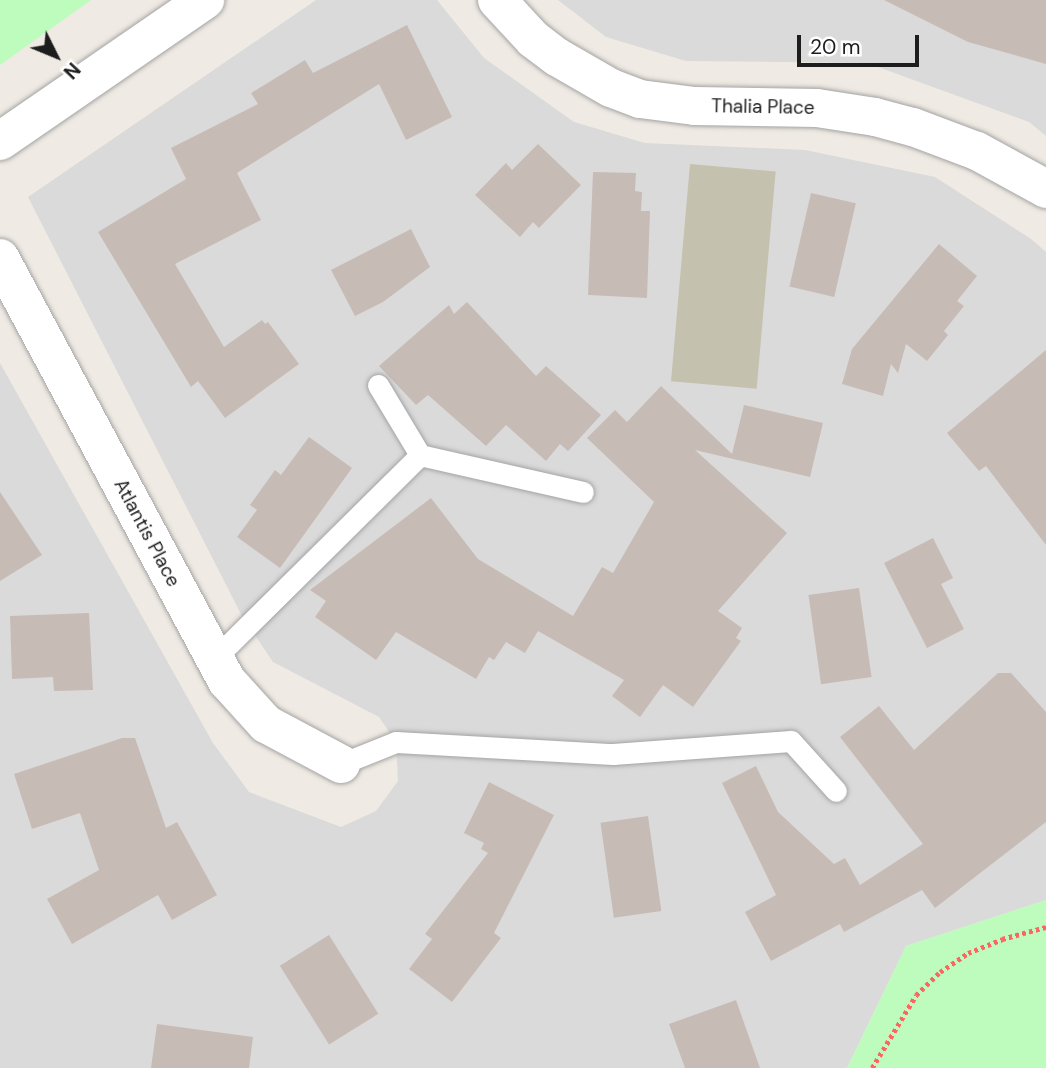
<!DOCTYPE html>
<style>
body{margin:0}
#map{position:relative;width:1046px;height:1068px;overflow:hidden;background:#efeae3;font-family:"DM Sans",sans-serif}
div>[style]{position:absolute}
.residential>*{inset:0;background:#dbdada}
.construction>*{inset:0;background:#c4c2ae;transform-origin:0 0}
.park>*{inset:0;background:#befcbd}
.building>*{inset:0;background:#c7bbb6;transform-origin:0 0}
.path>*{height:4.5px;margin-top:-2.25px;transform-origin:0;background:repeating-linear-gradient(90deg,#ff6464 0 3.5px,transparent 0 7px)}
.roads{filter:drop-shadow(0 0 2px #a4a4a4) drop-shadow(0 0 2px #a4a4a4)}
.service>*{height:21px;margin:-10.5px;padding:0 10.5px;transform-origin:10.5px;border-radius:10.5px;background:#fff}
.minor>*{height:38px;margin:-19px;padding:0 19px;transform-origin:19px;border-radius:19px;background:#fff}
span{translate:-50% -50%;white-space:nowrap;text-align:center;line-height:1.15;-webkit-text-stroke:7px #fff;paint-order:stroke}
.street-label{font-size:19px;color:#1d1d1d}
.north{position:absolute;left:21px;top:21px;width:70px;height:70px;-webkit-text-stroke:5px #fff;paint-order:stroke;rotate:133deg;font-size:19px;font-weight:700;line-height:28px;text-align:center;color:#1d1d1d}
.north::after{content:'';display:block;margin:auto;width:24px;height:32px;background:#1d1d1d;clip-path:polygon(50% 0,100% 100%,50% 72%,0 100%)}
.scale{position:absolute;left:797px;top:35px;width:122px;height:32px;box-sizing:border-box;border:4px solid #1d1d1d;border-top:0;padding-left:9px;font-size:21px;line-height:24px;white-space:nowrap;color:#1d1d1d;-webkit-text-stroke:5px #fff;paint-order:stroke}
</style>
<div id="map">
<div class="residential">
<i style="clip-path:polygon(316px 0,437px 0,484px 58px,574px 122px,645px 143px,805px 150px,935px 177px,1031px 239px,1046px 252px,1046px 900px,906px 946px,847px 1068px,0 1068px,0 363px,213px 743px,249px 792px,341px 827px,376px 811px,398px 781px,396px 742px,379px 717px,273px 662px,242px 616px,28px 197px)"></i>
<i style="clip-path:polygon(558px 0,1046px 0,1046px 136px,1029px 122px,867px 63px,686px 61px,606px 37px)"></i>
</div>
<div class="construction">
<i style="left:690px;top:164px;width:86px;height:218px;rotate:5deg"></i>
</div>
<div class="park">
<i style="clip-path:polygon(0 0,91px 0,0 65px)"></i>
<i style="clip-path:polygon(1046px 900px,1046px 1068px,847px 1068px,906px 946px)"></i>
</div>
<div class="building">
<i style="clip-path:polygon(884px 0,1046px 0,1046px 64px,968px 42px)"></i>
<i style="clip-path:polygon(407px 25px,452px 117px,406px 140px,379px 84px,237px 173px,261px 220px,175px 264px,224px 347px,262px 320px,265px 324px,268px 322px,299px 364px,225px 418px,198px 381px,191px 387px,98px 232px,186px 179px,171px 148px,258px 104px,251px 93px,305px 60px,313px 73px)"></i>
<i style="clip-path:polygon(538px 144px,581px 185px,539px 228px,533px 222px,520px 237px,475px 195px,506px 163px,512px 170px)"></i>
<i style="clip-path:polygon(593px 172px,636px 173px,635px 191px,642px 192px,641px 211px,650px 211px,647px 298px,588px 295px)"></i>
<i style="left:811px;top:193px;width:46px;height:96px;rotate:13deg"></i>
<i style="clip-path:polygon(411px 229px,430px 267px,383px 302px,355px 316px,331px 270px)"></i>
<i style="clip-path:polygon(939px 244px,977px 276px,957px 301px,964px 306px,944px 331px,948px 335px,927px 361px,906px 344px,898px 373px,891px 364px,883px 396px,842px 384px,852px 349px)"></i>
<i style="clip-path:polygon(467px 302px,536px 376px,546px 366px,601px 415px,568px 451px,560px 444px,546px 461px,506px 425px,486px 446px,428px 395px,416px 405px,379px 366px,449px 305px,454px 314px)"></i>
<i style="clip-path:polygon(1046px 350px,1046px 545px,986px 466px,979px 471px,947px 433px)"></i>
<i style="clip-path:polygon(661px 386px,732px 454px,744px 405px,823px 423px,810px 477px,695px 450px,787px 533px,718px 611px,742px 628px,736px 638px,741px 641px,693px 707px,663px 685px,640px 717px,612px 696px,624px 680px,538px 631px,525px 653px,506px 642px,494px 660px,489px 657px,476px 679px,396px 632px,376px 660px,315px 617px,326px 601px,310px 590px,431px 498px,478px 559px,573px 616px,602px 567px,613px 573px,654px 502px,587px 438px,615px 410px,627px 422px)"></i>
<i style="clip-path:polygon(309px 437px,352px 468px,280px 568px,237px 537px,257px 510px,250px 505px,275px 470px,281px 475px)"></i>
<i style="clip-path:polygon(0 492px,42px 555px,0 581px)"></i>
<i style="clip-path:polygon(933px 538px,953px 578px,941px 584px,964px 629px,927px 648px,884px 563px)"></i>
<i style="left:859px;top:588px;width:90px;height:51px;rotate:82deg"></i>
<i style="clip-path:polygon(89px 613px,93px 690px,54px 691px,53px 677px,12px 679px,10px 616px)"></i>
<i style="clip-path:polygon(998px 673px,1011px 673px,1046px 712px,1046px 822px,935px 908px,922px 890px,844px 932px,840px 924px,771px 961px,745px 912px,776px 895px,722px 783px,756px 766px,778px 812px,834px 864px,845px 858px,860px 885px,923px 844px,840px 737px,879px 706px,914px 750px)"></i>
<i style="clip-path:polygon(122px 738px,135px 738px,166px 828px,177px 822px,217px 895px,172px 920px,158px 895px,72px 944px,47px 899px,99px 870px,80px 813px,32px 829px,14px 774px)"></i>
<i style="clip-path:polygon(489px 782px,554px 815px,494px 933px,501px 938px,452px 1002px,409px 969px,432px 939px,425px 934px,488px 853px,481px 849px,484px 843px,464px 833px)"></i>
<i style="left:648px;top:816px;width:96px;height:48px;rotate:82deg"></i>
<i style="left:329px;top:935px;width:93px;height:58px;rotate:58deg"></i>
<i style="clip-path:polygon(736px 1000px,760px 1068px,685px 1068px,669px 1024px)"></i>
<i style="clip-path:polygon(157px 1024px,253px 1037px,249px 1068px,151px 1068px)"></i>
</div>
<div class="path">
<i style="left:872px;top:1068px;width:85px;rotate:-58.9deg"></i>
<i style="left:916px;top:995px;width:33px;rotate:-44deg"></i>
<i style="left:940px;top:972px;width:34px;rotate:-34deg"></i>
<i style="left:968px;top:953px;width:37px;rotate:-22deg"></i>
<i style="left:1002px;top:939px;width:46px;rotate:-15.3deg"></i>
</div>
<div class="roads">
<div class="service">
<i style="left:378px;top:385px;width:82px;rotate:59deg"></i>
<i style="left:215px;top:658px;width:289px;rotate:-44.7deg"></i>
<i style="left:420px;top:455px;width:167px;rotate:12.8deg"></i>
<i style="left:341px;top:764px;width:59px;rotate:-21.8deg"></i>
<i style="left:396px;top:742px;width:217px;rotate:3.2deg"></i>
<i style="left:613px;top:754px;width:178px;rotate:-4.2deg"></i>
<i style="left:791px;top:741px;width:67px;rotate:48deg"></i>
</div>
<div class="minor">
<i style="left:497px;top:0;width:53px;rotate:47.3deg"></i>
<i style="left:533px;top:39px;width:30px;rotate:37deg"></i>
<i style="left:557px;top:57px;width:62px;rotate:29.9deg"></i>
<i style="left:611px;top:88px;width:31px;rotate:21deg"></i>
<i style="left:640px;top:99px;width:55px;rotate:7.3deg"></i>
<i style="left:695px;top:106px;width:122px;rotate:0.9deg"></i>
<i style="left:817px;top:108px;width:59px;rotate:8.8deg"></i>
<i style="left:875px;top:117px;width:39px;rotate:15deg"></i>
<i style="left:913px;top:127px;width:68px;rotate:20.6deg"></i>
<i style="left:977px;top:151px;width:79px;rotate:28.8deg"></i>
<i style="left:0;top:141px;width:249px;rotate:-34.5deg"></i>
<i style="left:0;top:258px;width:480px;rotate:61.8deg"></i>
<i style="left:227px;top:681px;width:58px;rotate:47.8deg"></i>
<i style="left:266px;top:724px;width:85px;rotate:28.1deg"></i>
</div>
</div>
<div class="street-label">
<span style="left:763px;top:107px;rotate:1deg">Thalia Place</span>
<span style="left:147px;top:533px;rotate:62deg">Atlantis Place</span>
</div>
<div class="north">N</div>
<div class="scale">20 m</div>
</div>
